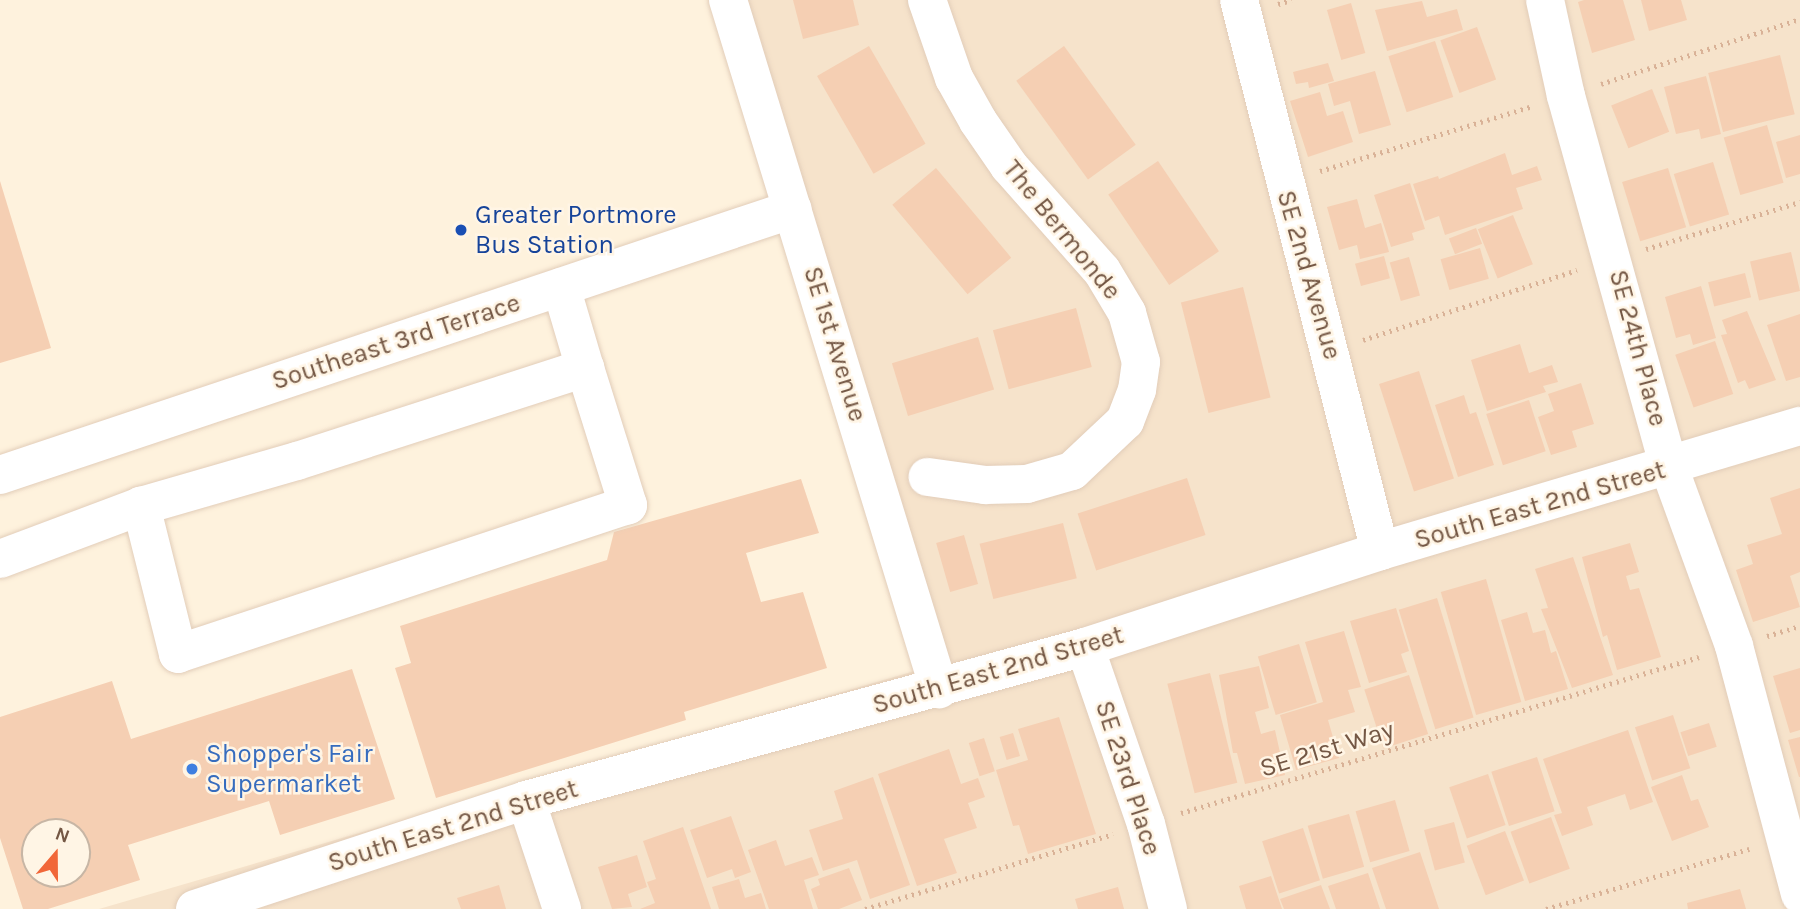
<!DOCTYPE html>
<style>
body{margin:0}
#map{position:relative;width:1800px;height:909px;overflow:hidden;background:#fef2dd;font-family:Karla,sans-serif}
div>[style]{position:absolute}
.residential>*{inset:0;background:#f6e3cb}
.building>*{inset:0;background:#f5cfb3;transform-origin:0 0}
.path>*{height:4.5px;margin-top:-2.25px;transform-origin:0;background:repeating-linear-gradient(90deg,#d9b297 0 2px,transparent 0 7px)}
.roads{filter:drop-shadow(0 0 2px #e2cdb9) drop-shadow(0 0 2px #e2cdb9)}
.minor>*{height:38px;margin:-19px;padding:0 19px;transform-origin:19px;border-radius:19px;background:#fff}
.dots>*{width:19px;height:19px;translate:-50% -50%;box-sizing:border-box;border:4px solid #fff5e5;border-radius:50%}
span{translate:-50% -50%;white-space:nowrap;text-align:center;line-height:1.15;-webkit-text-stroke:5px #fff5e5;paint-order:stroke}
.transit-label{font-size:26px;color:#164399}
.left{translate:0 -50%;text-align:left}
.street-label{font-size:26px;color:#745744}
.shop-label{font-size:26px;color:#366cbe}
.north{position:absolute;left:21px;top:818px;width:70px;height:70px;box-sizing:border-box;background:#fff5e5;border:2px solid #c7b6a5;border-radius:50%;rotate:20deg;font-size:19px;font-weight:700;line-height:28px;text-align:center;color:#745744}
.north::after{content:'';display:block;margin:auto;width:24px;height:32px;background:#f16739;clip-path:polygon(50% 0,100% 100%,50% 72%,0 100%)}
</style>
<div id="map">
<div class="residential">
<i style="clip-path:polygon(717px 0,1800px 0,1800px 909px,99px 909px,925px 668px)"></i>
</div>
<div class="building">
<i style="clip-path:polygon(793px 0,853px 0,859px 25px,803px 39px)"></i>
<i style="clip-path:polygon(1584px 0,1623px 0,1635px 40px,1592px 53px,1578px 2px)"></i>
<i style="clip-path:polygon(1641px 0,1681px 0,1687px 20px,1649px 31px)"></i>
<i style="clip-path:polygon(1422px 1px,1427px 17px,1457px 9px,1463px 30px,1387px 51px,1375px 10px)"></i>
<i style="left:1351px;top:3px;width:52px;height:25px;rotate:74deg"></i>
<i style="left:1477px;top:27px;width:56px;height:39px;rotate:70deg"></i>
<i style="left:1435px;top:41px;width:59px;height:49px;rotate:72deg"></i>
<i style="left:869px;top:46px;width:113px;height:60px;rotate:60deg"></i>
<i style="left:1064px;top:46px;width:122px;height:59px;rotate:54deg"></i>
<i style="left:1780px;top:55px;width:61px;height:74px;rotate:76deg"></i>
<i style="clip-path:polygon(1328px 63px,1334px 81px,1309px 88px,1308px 82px,1296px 84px,1293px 72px)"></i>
<i style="clip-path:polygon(1375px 71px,1391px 125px,1359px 134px,1350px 101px,1334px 106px,1328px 84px)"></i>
<i style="clip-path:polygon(1706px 76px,1721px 134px,1701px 139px,1699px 129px,1676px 134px,1664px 87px)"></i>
<i style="left:1652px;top:89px;width:46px;height:44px;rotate:68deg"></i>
<i style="clip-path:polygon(1320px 92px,1327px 116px,1343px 111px,1353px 142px,1308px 157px,1290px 101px)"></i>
<i style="left:1767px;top:125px;width:60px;height:45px;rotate:74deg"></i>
<i style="clip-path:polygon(1800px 135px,1800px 174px,1786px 178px,1776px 142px)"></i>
<i style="clip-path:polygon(1505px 153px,1512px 175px,1537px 166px,1542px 180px,1516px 188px,1523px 209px,1445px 235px,1439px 216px,1425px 221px,1413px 184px,1438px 176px,1439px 179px)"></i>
<i style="left:1158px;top:161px;width:109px;height:60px;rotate:56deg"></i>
<i style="left:1713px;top:162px;width:55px;height:41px;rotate:73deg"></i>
<i style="left:936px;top:168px;width:117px;height:57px;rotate:50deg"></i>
<i style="left:1668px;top:168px;width:62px;height:48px;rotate:73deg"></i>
<i style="clip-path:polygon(0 181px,51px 348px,0 363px)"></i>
<i style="clip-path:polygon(1410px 183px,1425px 229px,1412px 233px,1414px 240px,1391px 247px,1374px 195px)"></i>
<i style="clip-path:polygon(1357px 199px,1365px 228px,1381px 223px,1389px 252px,1360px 259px,1357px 245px,1339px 250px,1327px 207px)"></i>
<i style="left:1513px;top:215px;width:53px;height:38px;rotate:68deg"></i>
<i style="left:1476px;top:228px;width:17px;height:29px;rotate:69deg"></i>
<i style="left:1480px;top:248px;width:32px;height:41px;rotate:74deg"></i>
<i style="left:1791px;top:252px;width:40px;height:42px;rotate:77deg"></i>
<i style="left:1384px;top:256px;width:23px;height:30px;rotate:75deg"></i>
<i style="left:1409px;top:257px;width:40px;height:20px;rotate:74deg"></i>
<i style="left:1745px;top:273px;width:25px;height:38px;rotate:76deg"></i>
<i style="clip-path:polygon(1701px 286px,1716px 338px,1693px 345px,1690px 334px,1676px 338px,1665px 297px)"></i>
<i style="left:1243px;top:287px;width:114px;height:64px;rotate:76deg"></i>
<i style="left:1076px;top:308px;width:61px;height:86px;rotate:75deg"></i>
<i style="clip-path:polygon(1747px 311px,1776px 380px,1749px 389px,1745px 380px,1738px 383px,1721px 335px,1727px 334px,1722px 320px)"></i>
<i style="clip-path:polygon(1800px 314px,1800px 377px,1786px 381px,1767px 325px)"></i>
<i style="left:978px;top:337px;width:55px;height:90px;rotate:73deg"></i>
<i style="left:1715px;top:341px;width:56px;height:42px;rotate:71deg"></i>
<i style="clip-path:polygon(1520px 344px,1529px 373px,1552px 365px,1558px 382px,1543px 386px,1546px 392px,1487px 411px,1471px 360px)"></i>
<i style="left:1419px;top:371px;width:113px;height:42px;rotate:72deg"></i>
<i style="clip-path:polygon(1581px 383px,1594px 424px,1572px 431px,1577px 447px,1551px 455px,1538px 417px,1554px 411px,1548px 394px)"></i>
<i style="clip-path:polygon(1464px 395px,1470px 414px,1476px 412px,1494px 465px,1458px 477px,1435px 405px)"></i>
<i style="left:1529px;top:400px;width:54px;height:45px;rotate:72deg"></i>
<i style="left:1187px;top:478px;width:60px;height:115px;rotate:72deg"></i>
<i style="clip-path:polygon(801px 479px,819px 533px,746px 553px,761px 602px,803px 592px,827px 668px,684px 712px,686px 720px,436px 798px,395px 668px,411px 663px,400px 626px,607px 560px,614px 532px)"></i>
<i style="clip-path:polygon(1800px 488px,1800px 572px,1790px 576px,1800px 607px,1753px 622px,1736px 570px,1753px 564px,1747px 545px,1782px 534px,1770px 498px)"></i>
<i style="left:1063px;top:523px;width:57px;height:86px;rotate:76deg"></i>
<i style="left:964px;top:535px;width:51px;height:29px;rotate:74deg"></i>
<i style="clip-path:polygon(1630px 543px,1639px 572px,1626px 576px,1630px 590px,1639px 588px,1661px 657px,1617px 670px,1607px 635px,1603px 637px,1582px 557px)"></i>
<i style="clip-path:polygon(1573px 557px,1613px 675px,1572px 688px,1541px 609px,1548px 608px,1535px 569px)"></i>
<i style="left:1486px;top:579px;width:128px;height:47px;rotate:74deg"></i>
<i style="left:1437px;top:598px;width:125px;height:40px;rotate:73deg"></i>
<i style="clip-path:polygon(1396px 608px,1409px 651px,1401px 654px,1407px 672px,1369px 683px,1350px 621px)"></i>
<i style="clip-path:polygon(1527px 612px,1533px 633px,1545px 630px,1551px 653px,1556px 651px,1568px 689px,1525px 701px,1501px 620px)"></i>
<i style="clip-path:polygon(1344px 631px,1361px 687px,1348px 690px,1355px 712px,1328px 720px,1339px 758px,1296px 770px,1280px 715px,1323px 702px,1305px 642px)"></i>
<i style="left:1299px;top:644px;width:61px;height:43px;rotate:73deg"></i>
<i style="clip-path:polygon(1259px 666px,1269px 708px,1255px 712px,1261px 734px,1275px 730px,1285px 775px,1245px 784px,1237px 753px,1233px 753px,1219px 675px)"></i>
<i style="clip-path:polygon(1800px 668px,1800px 730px,1790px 733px,1773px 676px)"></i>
<i style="clip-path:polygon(evenodd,352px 669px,395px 799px,280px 835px,269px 801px,128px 845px,140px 880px,48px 909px,23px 909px,0 838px,0 717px,112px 681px,131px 739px,352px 669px,35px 832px,77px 832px,77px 874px,35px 874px,35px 832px)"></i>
<i style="left:1210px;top:673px;width:113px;height:44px;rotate:76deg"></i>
<i style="left:1409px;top:675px;width:62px;height:47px;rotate:72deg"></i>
<i style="left:1673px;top:715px;width:56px;height:40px;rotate:72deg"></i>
<i style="clip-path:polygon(1059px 717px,1096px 834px,1028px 854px,1019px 825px,1013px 826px,996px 770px,1028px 760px,1018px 729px)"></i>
<i style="left:1709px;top:723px;width:25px;height:30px;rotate:72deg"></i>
<i style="clip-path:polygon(1628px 730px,1653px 802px,1630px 810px,1625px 794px,1587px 807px,1593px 825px,1562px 836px,1554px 815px,1562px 813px,1543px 759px)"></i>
<i style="left:1013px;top:733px;width:24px;height:14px;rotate:73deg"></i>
<i style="clip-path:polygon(1800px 737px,1800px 777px,1799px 777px,1788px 740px)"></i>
<i style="left:984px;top:738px;width:35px;height:16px;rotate:72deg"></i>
<i style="clip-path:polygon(949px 749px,961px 784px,978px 778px,985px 797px,968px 803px,977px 828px,944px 839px,957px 873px,917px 886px,878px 774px)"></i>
<i style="left:1537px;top:757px;width:57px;height:48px;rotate:72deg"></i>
<i style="left:1488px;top:774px;width:54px;height:41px;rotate:71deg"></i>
<i style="clip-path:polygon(1682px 775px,1691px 801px,1698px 799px,1709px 827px,1672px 841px,1651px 787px)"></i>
<i style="clip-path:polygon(873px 777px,910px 885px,870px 899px,857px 860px,823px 871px,809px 830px,843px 819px,834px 791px)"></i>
<i style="left:1395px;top:800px;width:53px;height:41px;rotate:74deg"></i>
<i style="left:1349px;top:814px;width:55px;height:43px;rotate:74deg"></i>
<i style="clip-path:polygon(731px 816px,751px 872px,735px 878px,732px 869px,707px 878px,690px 830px)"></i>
<i style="left:1551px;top:817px;width:55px;height:43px;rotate:70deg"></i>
<i style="left:1454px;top:822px;width:42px;height:31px;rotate:75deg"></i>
<i style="clip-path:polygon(683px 827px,711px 909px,640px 909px,655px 903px,647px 882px,656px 879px,643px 841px)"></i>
<i style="left:1303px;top:828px;width:55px;height:43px;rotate:72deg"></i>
<i style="left:1505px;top:831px;width:53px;height:41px;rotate:69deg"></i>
<i style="clip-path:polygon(776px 840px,785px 866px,812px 857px,819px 875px,804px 880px,813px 909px,769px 909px,748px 850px)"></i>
<i style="clip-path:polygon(1420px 852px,1439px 909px,1386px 909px,1372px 868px)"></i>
<i style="clip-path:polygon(637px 855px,647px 887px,628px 894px,632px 907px,612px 909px,598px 867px)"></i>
<i style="clip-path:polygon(849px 868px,862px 900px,839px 909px,818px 909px,811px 889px,820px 885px,818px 879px)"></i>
<i style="clip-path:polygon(1368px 873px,1380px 909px,1336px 909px,1328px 886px)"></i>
<i style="clip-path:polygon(1271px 876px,1282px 909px,1246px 909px,1239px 886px)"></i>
<i style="clip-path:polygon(739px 879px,745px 898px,761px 893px,766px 909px,719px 909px,712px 887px)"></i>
<i style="clip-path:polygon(499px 885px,506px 909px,461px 909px,457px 898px)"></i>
<i style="clip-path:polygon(1321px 885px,1330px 909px,1284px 909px,1280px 899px)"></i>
<i style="clip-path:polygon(1118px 887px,1124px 909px,1078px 909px,1075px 899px)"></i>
<i style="clip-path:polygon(1740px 889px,1746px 909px,1688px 909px,1687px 903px)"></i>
</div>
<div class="path">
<i style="left:1278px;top:4px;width:14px;rotate:-17deg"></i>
<i style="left:1601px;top:84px;width:209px;rotate:-18.1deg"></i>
<i style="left:1320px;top:171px;width:222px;rotate:-17deg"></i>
<i style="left:1646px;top:249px;width:161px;rotate:-17deg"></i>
<i style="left:1363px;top:340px;width:225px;rotate:-18.1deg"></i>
<i style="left:1767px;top:636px;width:34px;rotate:-17deg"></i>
<i style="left:1181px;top:813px;width:541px;rotate:-16.76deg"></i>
<i style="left:865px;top:909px;width:259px;rotate:-16.8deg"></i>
<i style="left:1546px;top:909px;width:212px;rotate:-16.5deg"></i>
</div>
<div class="roads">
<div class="minor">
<i style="left:728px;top:0;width:721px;rotate:72.97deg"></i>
<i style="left:927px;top:0;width:83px;rotate:70.9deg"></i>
<i style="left:954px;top:78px;width:49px;rotate:60.8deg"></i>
<i style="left:978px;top:121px;width:55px;rotate:55.4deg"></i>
<i style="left:1009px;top:166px;width:140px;rotate:48.5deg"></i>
<i style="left:1102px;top:271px;width:49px;rotate:59.2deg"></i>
<i style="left:1127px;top:313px;width:51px;rotate:74.1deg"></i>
<i style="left:1141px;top:362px;width:28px;rotate:98deg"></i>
<i style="left:1137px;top:390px;width:33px;rotate:111deg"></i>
<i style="left:1125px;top:421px;width:73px;rotate:136.7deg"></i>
<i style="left:1072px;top:471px;width:47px;rotate:163.9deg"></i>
<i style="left:1027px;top:484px;width:42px;rotate:178.6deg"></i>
<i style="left:985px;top:485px;width:58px;rotate:-172deg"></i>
<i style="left:1239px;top:0;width:569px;rotate:75.65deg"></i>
<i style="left:1545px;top:0;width:98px;rotate:77.7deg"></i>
<i style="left:1566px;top:96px;width:385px;rotate:74.5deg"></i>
<i style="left:1669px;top:467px;width:190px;rotate:70deg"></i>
<i style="left:1734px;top:646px;width:257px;rotate:75.1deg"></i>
<i style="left:561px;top:287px;width:84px;rotate:73.5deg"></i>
<i style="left:0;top:475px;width:836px;rotate:-18.54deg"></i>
<i style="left:0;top:559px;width:151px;rotate:-20.6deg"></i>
<i style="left:141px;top:506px;width:162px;rotate:-16.1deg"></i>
<i style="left:297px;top:461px;width:303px;rotate:-17.9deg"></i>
<i style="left:585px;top:368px;width:144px;rotate:72.6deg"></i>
<i style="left:628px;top:505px;width:474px;rotate:161.7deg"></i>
<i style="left:178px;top:654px;width:153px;rotate:-104deg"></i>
<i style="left:1085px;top:647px;width:187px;rotate:71deg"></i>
<i style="left:1146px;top:824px;width:88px;rotate:75.5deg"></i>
<i style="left:526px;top:800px;width:115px;rotate:71.7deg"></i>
<i style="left:195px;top:909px;width:348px;rotate:-18.2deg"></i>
<i style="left:526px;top:800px;width:580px;rotate:-15.31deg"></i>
<i style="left:1085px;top:647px;width:310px;rotate:-18deg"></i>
<i style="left:1380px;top:551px;width:438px;rotate:-16.6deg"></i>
</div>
</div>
<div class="dots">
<i style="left:461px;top:230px;background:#1a4fb4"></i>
<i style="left:192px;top:769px;background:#3f7fe0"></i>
</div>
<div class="transit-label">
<span class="left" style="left:475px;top:230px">Greater Portmore<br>Bus Station</span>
</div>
<div class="street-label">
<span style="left:1062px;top:230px;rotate:51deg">The Bermonde</span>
<span style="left:1309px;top:275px;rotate:74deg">SE 2nd Avenue</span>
<span style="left:396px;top:342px;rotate:-18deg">Southeast 3rd Terrace</span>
<span style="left:835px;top:344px;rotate:73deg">SE 1st Avenue</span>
<span style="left:1638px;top:348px;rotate:75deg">SE 24th Place</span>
<span style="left:1540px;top:505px;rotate:-16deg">South East 2nd Street</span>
<span style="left:998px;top:670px;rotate:-16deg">South East 2nd Street</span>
<span style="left:1327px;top:749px;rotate:-17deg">SE 21st Way</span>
<span style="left:1128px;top:778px;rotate:72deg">SE 23rd Place</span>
<span style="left:453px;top:826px;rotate:-17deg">South East 2nd Street</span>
</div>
<div class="shop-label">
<span class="left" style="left:206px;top:769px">Shopper's Fair<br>Supermarket</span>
</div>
<div class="north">N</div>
</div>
